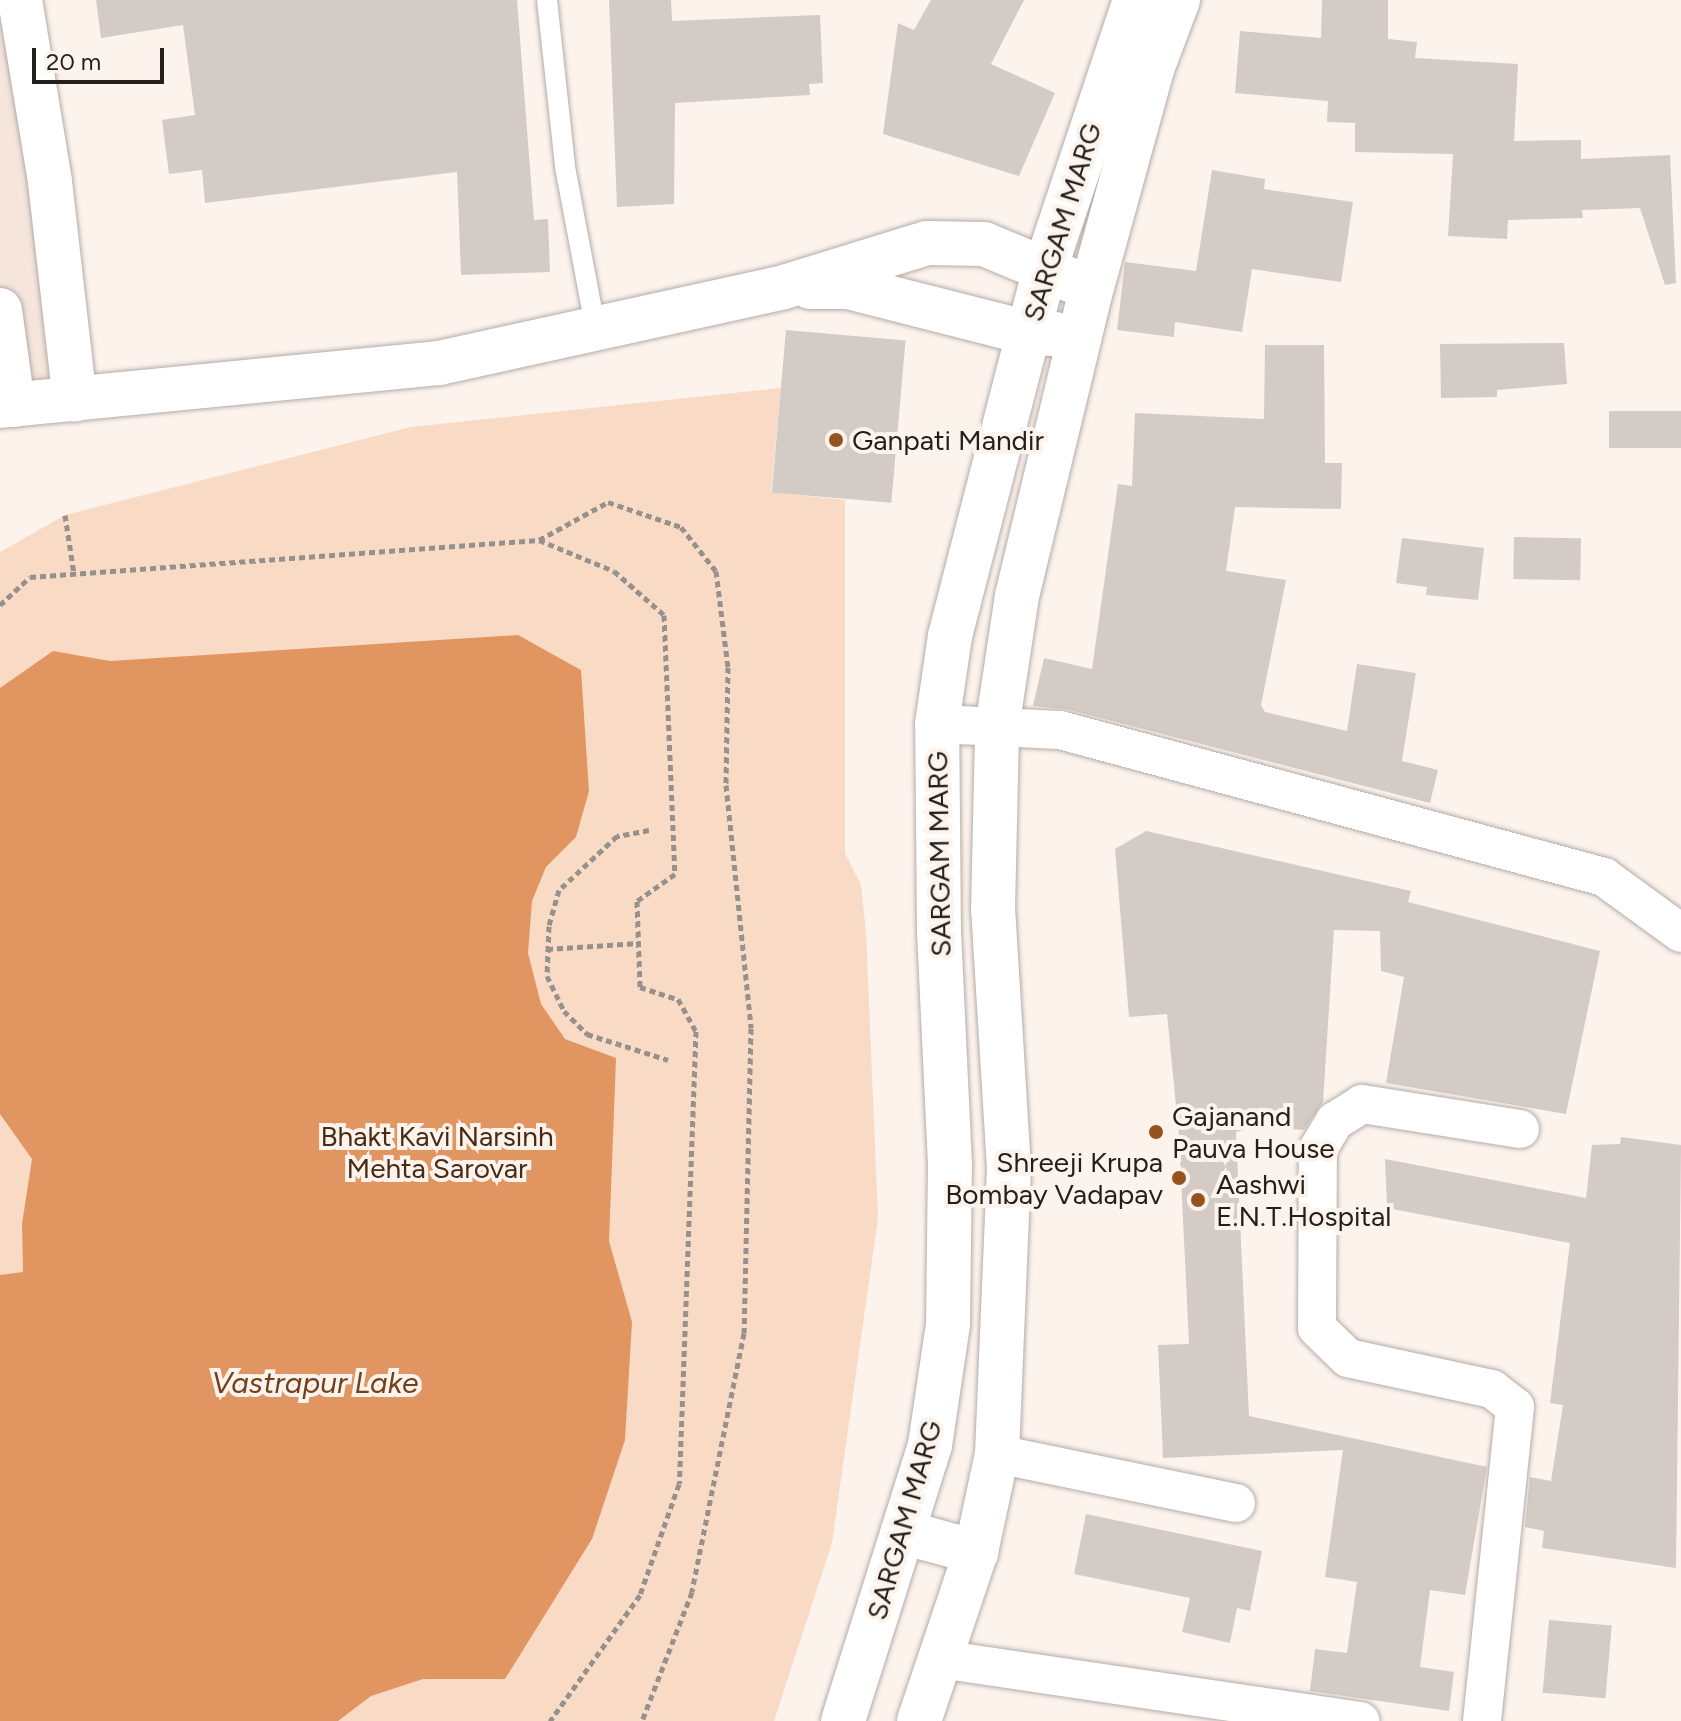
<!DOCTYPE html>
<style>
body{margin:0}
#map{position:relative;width:1681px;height:1721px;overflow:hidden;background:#fcf3ed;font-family:Figtree,sans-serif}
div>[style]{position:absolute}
.built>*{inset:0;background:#f5e5db}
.green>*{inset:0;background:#f9dac5}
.water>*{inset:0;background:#e19662}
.building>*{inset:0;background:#d3cbc5;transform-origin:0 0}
.path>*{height:5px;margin-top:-2.5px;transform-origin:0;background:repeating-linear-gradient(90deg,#97918d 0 6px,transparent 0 10px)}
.roads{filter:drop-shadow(0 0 2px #b4aca7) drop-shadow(0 0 2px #b4aca7)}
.lane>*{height:20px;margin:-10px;padding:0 10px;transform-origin:10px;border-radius:10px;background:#fff}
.street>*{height:38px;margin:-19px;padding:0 19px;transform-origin:19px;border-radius:19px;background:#fff}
.secondary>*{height:44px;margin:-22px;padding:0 22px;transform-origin:22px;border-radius:22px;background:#fff}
.dots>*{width:22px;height:22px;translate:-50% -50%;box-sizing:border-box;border:4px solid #fcf3ed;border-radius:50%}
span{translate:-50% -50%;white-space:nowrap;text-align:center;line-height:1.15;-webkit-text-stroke:8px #fcf3ed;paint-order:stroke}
.street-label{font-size:28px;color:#221f1d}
.poi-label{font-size:28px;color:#221f1d}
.left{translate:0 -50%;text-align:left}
.right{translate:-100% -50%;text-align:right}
.park-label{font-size:28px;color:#492a14}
.water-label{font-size:30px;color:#72401a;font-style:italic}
.scale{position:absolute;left:32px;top:48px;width:132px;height:36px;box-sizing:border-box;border:4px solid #221f1d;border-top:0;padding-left:10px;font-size:24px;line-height:28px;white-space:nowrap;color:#221f1d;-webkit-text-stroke:6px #fcf3ed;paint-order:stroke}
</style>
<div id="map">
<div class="built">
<i style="clip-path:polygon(0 0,7px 0,57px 390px,0 397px)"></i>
</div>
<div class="green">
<i style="clip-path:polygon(781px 388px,771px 492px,845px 500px,845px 853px,861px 885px,866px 932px,878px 1218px,832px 1543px,774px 1721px,0 1721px,0 552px,65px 515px,411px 427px)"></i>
</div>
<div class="water">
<i style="clip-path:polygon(518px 635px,581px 670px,589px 791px,576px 837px,546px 867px,532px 901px,528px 953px,541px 1004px,565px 1039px,616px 1058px,609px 1241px,632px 1322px,625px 1440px,592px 1539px,505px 1679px,423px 1679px,371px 1696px,338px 1721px,0 1721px,0 1275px,23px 1272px,22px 1224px,32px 1159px,0 1114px,0 688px,53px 651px,110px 661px)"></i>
</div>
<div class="building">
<i style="clip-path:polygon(96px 0,517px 0,534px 220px,548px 219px,550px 272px,461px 275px,457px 172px,205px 203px,202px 170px,169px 174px,162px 120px,195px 115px,183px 25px,101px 38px)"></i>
<i style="clip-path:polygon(609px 0,671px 0,672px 21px,820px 15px,823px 83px,809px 84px,810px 95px,675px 103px,674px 204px,617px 207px)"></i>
<i style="clip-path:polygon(931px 0,1024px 0,991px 64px,1055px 93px,1019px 176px,883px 134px,898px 23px,914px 30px)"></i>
<i style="clip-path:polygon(1322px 0,1388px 0,1388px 39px,1417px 42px,1415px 58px,1518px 64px,1514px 141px,1581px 140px,1581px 159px,1670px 155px,1676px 283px,1665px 285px,1640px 208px,1582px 210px,1583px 218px,1508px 220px,1507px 239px,1448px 236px,1453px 154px,1355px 152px,1355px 123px,1327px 122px,1328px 101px,1235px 93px,1240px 31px,1321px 38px)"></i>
<i style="clip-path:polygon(1212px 170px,1265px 179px,1264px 189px,1353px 202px,1341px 282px,1252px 269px,1242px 332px,1175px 322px,1174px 337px,1117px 330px,1125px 262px,1196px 271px)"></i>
<i style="left:786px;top:330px;width:120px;height:163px;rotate:5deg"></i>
<i style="clip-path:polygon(1564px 343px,1567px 384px,1497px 390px,1497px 397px,1441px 398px,1440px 344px)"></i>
<i style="clip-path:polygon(1265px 345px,1324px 345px,1325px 463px,1342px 463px,1341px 509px,1235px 507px,1226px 571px,1286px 580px,1261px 705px,1265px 712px,1347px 731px,1357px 664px,1416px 673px,1402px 761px,1438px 770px,1430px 803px,1066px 709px,1033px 706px,1044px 658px,1092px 669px,1118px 484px,1132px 486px,1135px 413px,1264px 419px)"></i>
<i style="left:1681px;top:411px;width:37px;height:72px;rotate:90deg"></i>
<i style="left:1514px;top:537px;width:67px;height:42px;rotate:1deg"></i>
<i style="clip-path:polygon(1402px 538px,1484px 548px,1478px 600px,1426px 595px,1427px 587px,1396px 583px)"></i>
<i style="clip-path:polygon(1146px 831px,1411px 891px,1408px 902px,1600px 951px,1566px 1114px,1386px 1083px,1404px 977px,1381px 971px,1380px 931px,1334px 930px,1323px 1102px,1304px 1130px,1255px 1127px,1236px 1132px,1249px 1416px,1487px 1467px,1465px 1595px,1430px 1590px,1420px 1667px,1454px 1672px,1449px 1711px,1310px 1691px,1315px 1649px,1347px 1653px,1357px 1582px,1325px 1577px,1343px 1450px,1163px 1458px,1158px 1345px,1189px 1344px,1179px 1136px,1167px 1014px,1129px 1017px,1115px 849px)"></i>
<i style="clip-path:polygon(1621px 1137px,1681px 1145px,1676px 1568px,1542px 1548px,1544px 1531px,1525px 1527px,1530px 1477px,1551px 1481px,1563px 1405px,1550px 1403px,1570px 1243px,1387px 1208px,1385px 1159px,1586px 1198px,1592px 1145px,1620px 1144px)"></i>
<i style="clip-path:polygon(1086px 1514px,1262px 1551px,1250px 1611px,1237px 1608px,1230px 1643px,1182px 1632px,1190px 1598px,1074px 1574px)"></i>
<i style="left:1549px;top:1620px;width:63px;height:73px;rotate:5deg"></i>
</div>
<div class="path">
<i style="left:65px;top:515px;width:60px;rotate:81.3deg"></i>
<i style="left:539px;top:540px;width:79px;rotate:-28.8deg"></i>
<i style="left:608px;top:502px;width:77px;rotate:18.9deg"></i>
<i style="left:681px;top:527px;width:56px;rotate:51.5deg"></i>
<i style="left:716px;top:571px;width:97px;rotate:82.9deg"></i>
<i style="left:728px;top:667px;width:118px;rotate:91deg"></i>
<i style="left:726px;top:785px;width:244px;rotate:84.1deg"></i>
<i style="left:751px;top:1028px;width:305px;rotate:91.3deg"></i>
<i style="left:744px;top:1333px;width:264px;rotate:101.4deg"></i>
<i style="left:692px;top:1592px;width:138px;rotate:111.2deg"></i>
<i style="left:0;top:605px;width:41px;rotate:-43deg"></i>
<i style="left:30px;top:577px;width:510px;rotate:-4.16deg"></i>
<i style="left:539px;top:540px;width:81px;rotate:22.5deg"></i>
<i style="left:614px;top:571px;width:67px;rotate:41.3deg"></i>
<i style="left:664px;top:615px;width:259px;rotate:87.6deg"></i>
<i style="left:675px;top:874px;width:47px;rotate:144.6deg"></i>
<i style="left:637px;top:901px;width:86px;rotate:88deg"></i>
<i style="left:640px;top:987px;width:40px;rotate:18deg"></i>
<i style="left:678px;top:999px;width:37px;rotate:61deg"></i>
<i style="left:696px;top:1031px;width:453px;rotate:92.1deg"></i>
<i style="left:679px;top:1484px;width:118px;rotate:109.4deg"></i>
<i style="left:640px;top:1595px;width:155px;rotate:125.5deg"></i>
<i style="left:649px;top:830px;width:33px;rotate:169deg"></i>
<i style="left:617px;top:836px;width:79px;rotate:137deg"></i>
<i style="left:559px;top:890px;width:37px;rotate:106deg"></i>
<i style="left:549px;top:926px;width:50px;rotate:92.3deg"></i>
<i style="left:547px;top:976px;width:39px;rotate:64deg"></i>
<i style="left:564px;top:1011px;width:33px;rotate:45deg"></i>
<i style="left:587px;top:1034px;width:85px;rotate:17.8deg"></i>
<i style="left:547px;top:949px;width:92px;rotate:-3.7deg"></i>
</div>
<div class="roads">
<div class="lane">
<i style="left:547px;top:0;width:168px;rotate:83.8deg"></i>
<i style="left:565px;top:167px;width:167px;rotate:79.3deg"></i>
</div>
<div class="street">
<i style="left:937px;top:724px;width:123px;rotate:2.8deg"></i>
<i style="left:1060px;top:730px;width:564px;rotate:15.12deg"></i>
<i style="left:1604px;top:877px;width:95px;rotate:36deg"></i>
<i style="left:997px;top:1454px;width:244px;rotate:11.6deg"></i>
<i style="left:940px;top:1659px;width:425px;rotate:8.4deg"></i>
<i style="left:1482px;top:1721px;width:316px;rotate:-84deg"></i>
<i style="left:1515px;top:1407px;width:29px;rotate:-142deg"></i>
<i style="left:1492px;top:1389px;width:147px;rotate:-167.9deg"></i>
<i style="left:1348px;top:1358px;width:43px;rotate:-135.9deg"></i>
<i style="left:1317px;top:1328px;width:179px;rotate:-89.7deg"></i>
<i style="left:1318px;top:1149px;width:33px;rotate:-59deg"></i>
<i style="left:1335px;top:1121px;width:32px;rotate:-32deg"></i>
<i style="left:1362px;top:1104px;width:160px;rotate:9deg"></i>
</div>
<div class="secondary">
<i style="left:20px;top:0;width:184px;rotate:80.6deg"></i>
<i style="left:50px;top:182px;width:219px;rotate:83.5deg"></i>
<i style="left:810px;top:287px;width:38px"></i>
<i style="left:848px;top:287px;width:186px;rotate:14.3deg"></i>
<i style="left:1028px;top:333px;width:27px;rotate:2deg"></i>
<i style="left:0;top:310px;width:96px;rotate:82.2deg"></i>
<i style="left:0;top:406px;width:441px;rotate:-5.6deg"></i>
<i style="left:439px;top:363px;width:353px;rotate:-12.4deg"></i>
<i style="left:784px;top:287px;width:150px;rotate:-17.1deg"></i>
<i style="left:927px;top:243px;width:57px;rotate:1deg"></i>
<i style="left:984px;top:244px;width:96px;rotate:22.6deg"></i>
<i style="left:906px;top:1533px;width:73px;rotate:15.2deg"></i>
<i style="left:843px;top:1721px;width:289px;rotate:-72.5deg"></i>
<i style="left:930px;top:1445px;width:121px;rotate:-81.5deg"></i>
<i style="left:948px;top:1325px;width:160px;rotate:-89.3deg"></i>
<i style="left:950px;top:1165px;width:232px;rotate:-92.7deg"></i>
<i style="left:939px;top:933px;width:209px;rotate:-90.5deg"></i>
<i style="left:937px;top:724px;width:89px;rotate:-81.6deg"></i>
<i style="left:950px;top:636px;width:382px;rotate:-75.5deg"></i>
<i style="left:1046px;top:266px;width:280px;rotate:-71.5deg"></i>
<i style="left:919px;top:1721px;width:178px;rotate:-71.4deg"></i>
<i style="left:976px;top:1552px;width:100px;rotate:-77.9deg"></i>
<i style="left:997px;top:1454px;width:285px;rotate:-87.6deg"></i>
<i style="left:1009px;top:1169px;width:259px;rotate:-93.5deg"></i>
<i style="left:993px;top:910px;width:182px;rotate:-88.7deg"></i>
<i style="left:997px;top:728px;width:134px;rotate:-81.4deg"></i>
<i style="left:1017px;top:596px;width:307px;rotate:-76.4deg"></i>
<i style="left:1089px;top:298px;width:238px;rotate:-74.6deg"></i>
<i style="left:1152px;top:69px;width:74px;rotate:-69.4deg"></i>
</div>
</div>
<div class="dots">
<i style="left:836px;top:440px;background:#955320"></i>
<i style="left:1156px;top:1132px;background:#955320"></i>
<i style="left:1179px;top:1178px;background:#955320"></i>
<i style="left:1198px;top:1200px;background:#955320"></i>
</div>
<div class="street-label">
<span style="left:1062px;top:222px;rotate:-73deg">SARGAM MARG</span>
<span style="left:939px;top:854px;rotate:-91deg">SARGAM MARG</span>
<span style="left:904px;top:1520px;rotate:-74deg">SARGAM MARG</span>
</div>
<div class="poi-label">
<span class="left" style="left:852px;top:440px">Ganpati Mandir</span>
<span class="left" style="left:1172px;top:1132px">Gajanand<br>Pauva House</span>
<span class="right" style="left:1163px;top:1178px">Shreeji Krupa<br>Bombay Vadapav</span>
<span class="left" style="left:1216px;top:1200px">Aashwi<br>E.N.T.Hospital</span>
</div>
<div class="park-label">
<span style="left:437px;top:1152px">Bhakt Kavi Narsinh<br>Mehta Sarovar</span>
</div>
<div class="water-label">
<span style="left:315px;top:1383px">Vastrapur Lake</span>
</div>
<div class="scale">20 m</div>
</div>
